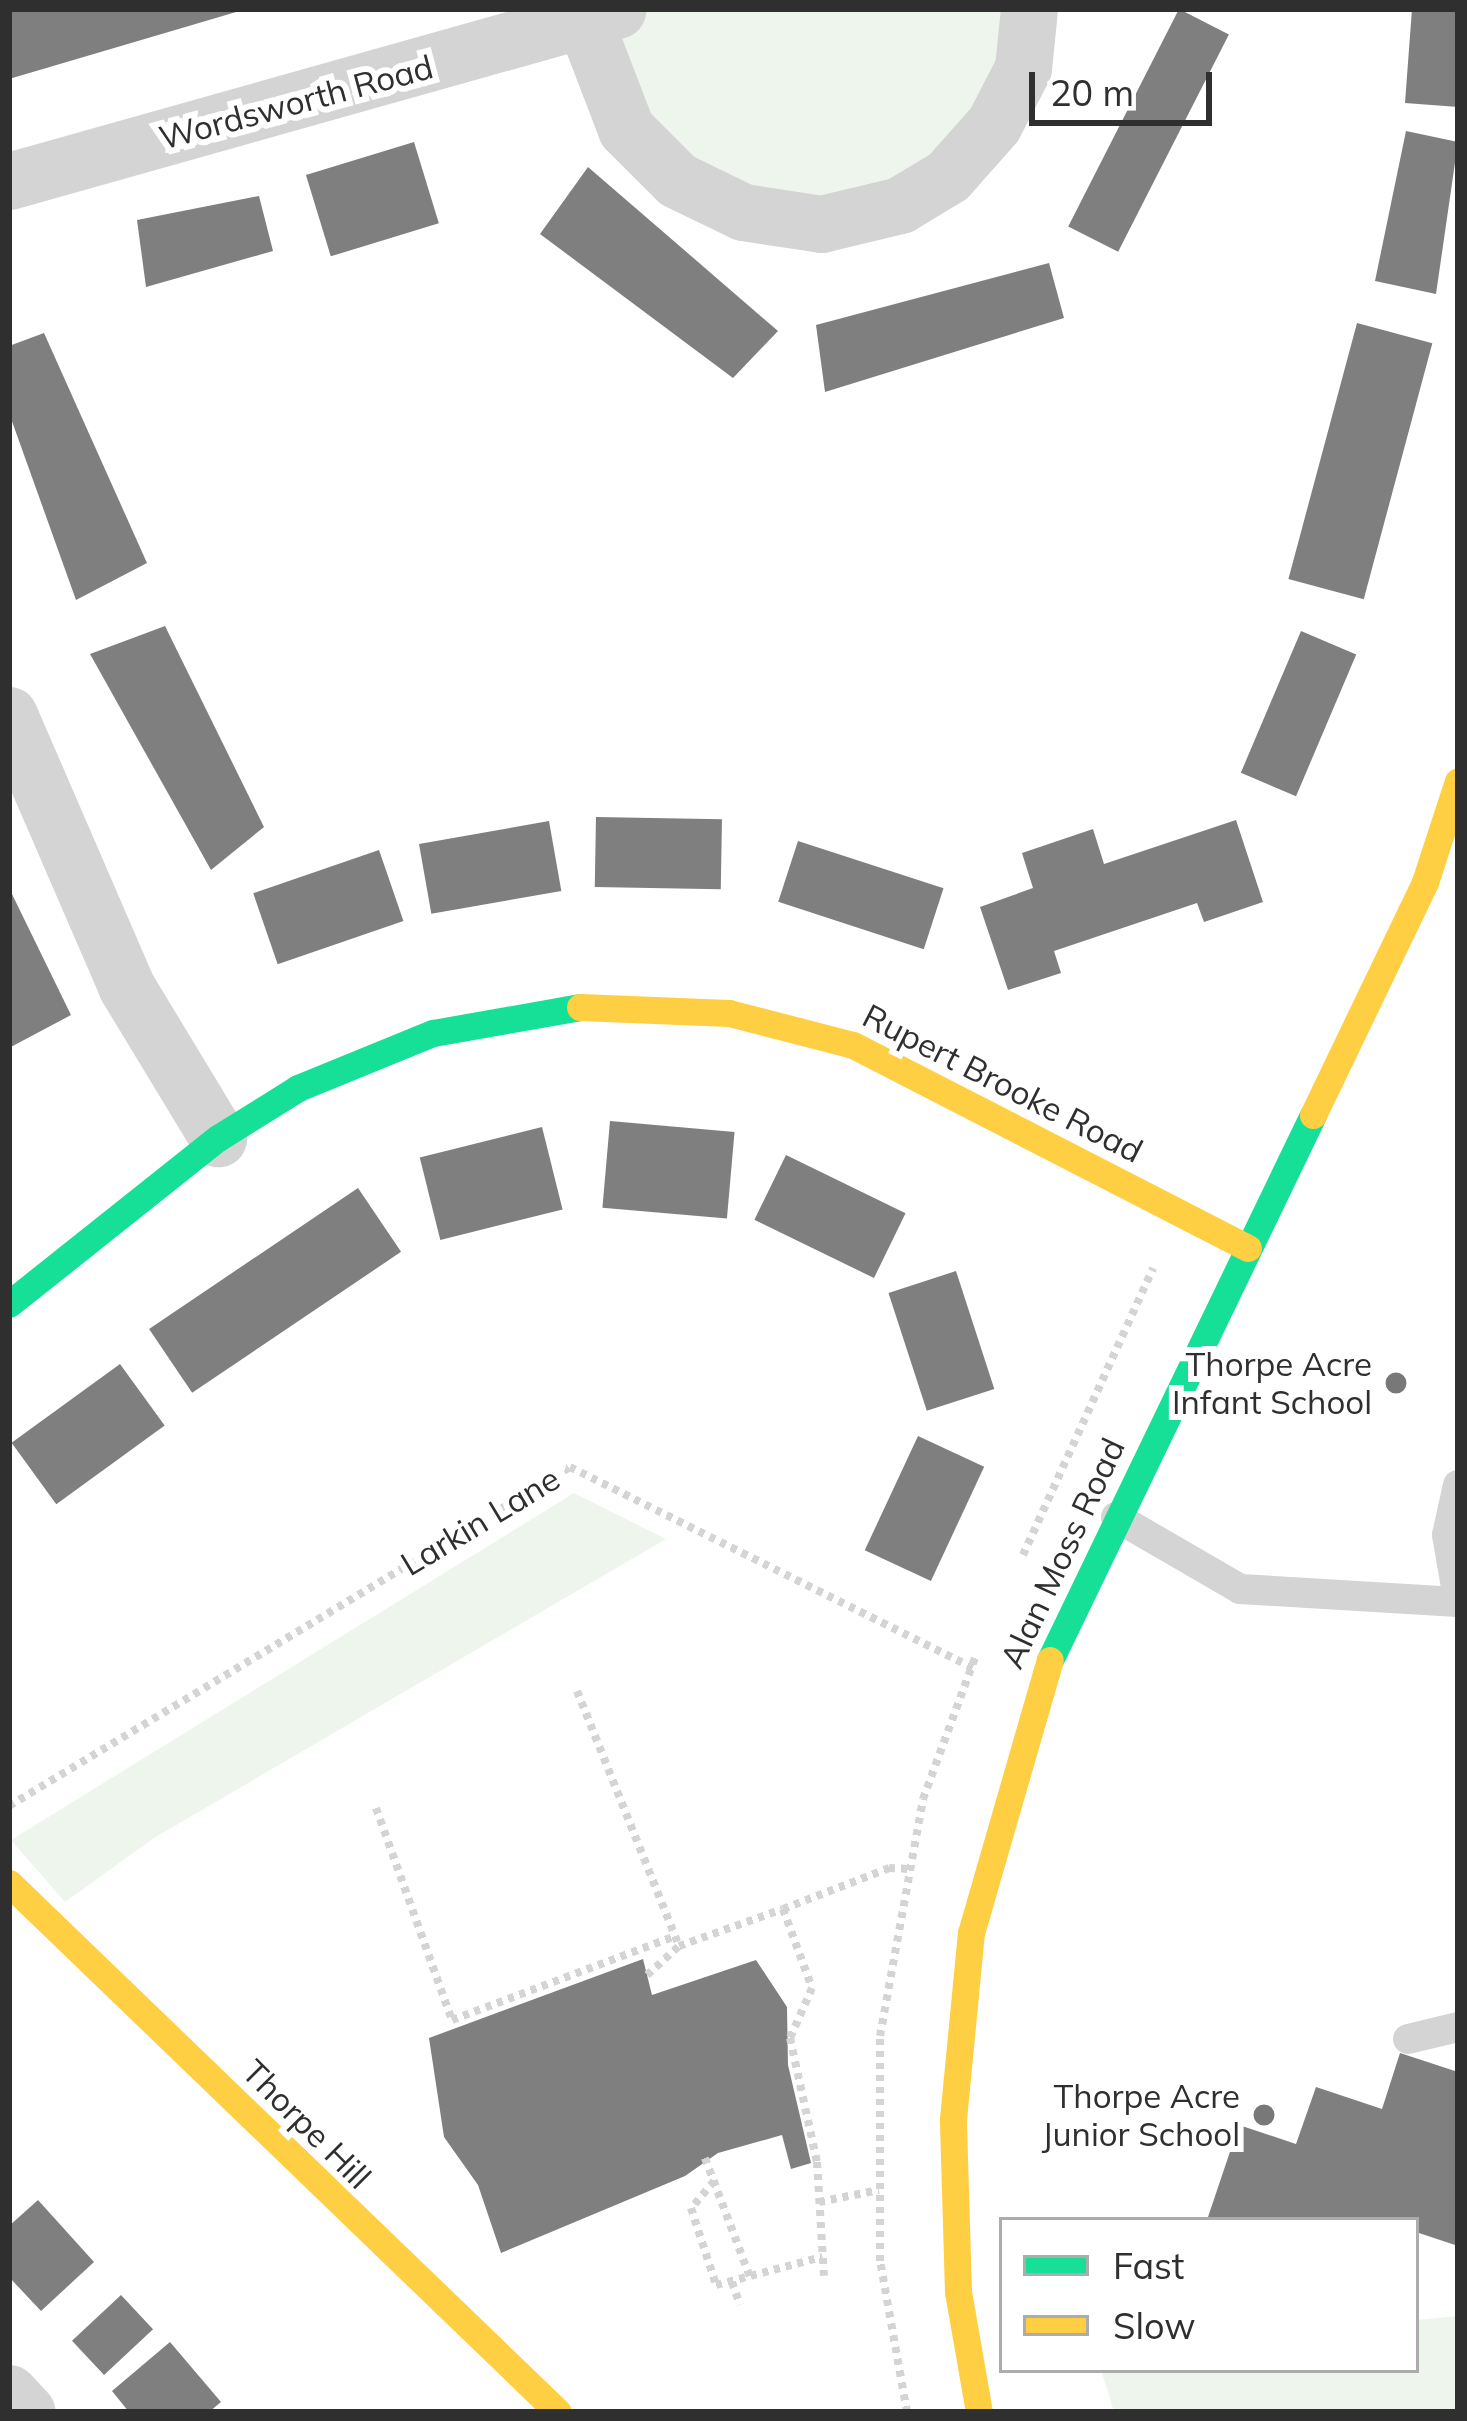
<!DOCTYPE html>
<style>
body{margin:0}
#map{position:relative;width:1467px;height:2421px;overflow:hidden;background:#fff;font-family:Mulish,sans-serif}
div>[style]{position:absolute}
.green>*{inset:0;background:#eef5ec}
.building>*{inset:0;background:#7f7f7f;transform-origin:0 0}
.path>*{height:8px;margin-top:-4px;transform-origin:0;background:repeating-linear-gradient(90deg,#d4d4d4 0 6px,transparent 0 12px)}
.lane>*{height:30px;margin:-15px;padding:0 15px;transform-origin:15px;border-radius:15px;background:#d4d4d4}
.street>*{height:57px;margin:-28.5px;padding:0 28.5px;transform-origin:28.5px;border-radius:28.5px;background:#d4d4d4}
.fast>*{height:27px;margin:-13.5px;padding:0 13.5px;transform-origin:13.5px;border-radius:13.5px;background:#16e098}
.slow>*{height:27px;margin:-13.5px;padding:0 13.5px;transform-origin:13.5px;border-radius:13.5px;background:#ffcf43}
.dots>*{width:33px;height:33px;translate:-50% -50%;box-sizing:border-box;border:6px solid #fff;border-radius:50%}
span{translate:-50% -50%;white-space:nowrap;text-align:center;line-height:1.15;-webkit-text-stroke:12px #fff;paint-order:stroke}
.street-label{font-size:33px;color:#2f2f2f}
.poi-label{font-size:33px;color:#2f2f2f}
.right{translate:-100% -50%;text-align:right}
.frame{position:absolute;inset:0;border:12px solid #2f2f2f;pointer-events:none}
.legend{position:absolute;left:999px;top:2217px;width:420px;height:156px;box-sizing:border-box;background:#fff;border:3px solid #acacac;margin:0;padding:15px 21px;list-style:none;font-size:36px;color:#2f2f2f}
.legend li{display:flex;align-items:center;gap:24px;height:60px}
.legend b{width:60px;border:3px solid #acacac}
.scale{position:absolute;left:1029px;top:72px;width:183px;height:54px;box-sizing:border-box;border:6px solid #2f2f2f;border-top:0;padding-left:15px;font-size:36px;line-height:42px;white-space:nowrap;color:#2f2f2f;-webkit-text-stroke:9px #fff;paint-order:stroke}
</style>
<div id="map">
<div class="green">
<i style="clip-path:polygon(621px 9px,1029px 9px,1023px 68px,900px 205px,677px 180px,584px 23px)"></i>
<i style="clip-path:polygon(574px 1493px,666px 1539px,154px 1838px,65px 1902px,11px 1840px)"></i>
<i style="clip-path:polygon(1458px 2316px,1458px 2412px,1114px 2412px,1101px 2370px,1416px 2370px,1416px 2320px)"></i>
</div>
<div class="building">
<i style="clip-path:polygon(9px 9px,243px 9px,243px 10px,9px 79px)"></i>
<i style="left:1179px;top:9px;width:56px;height:244px;rotate:27deg"></i>
<i style="clip-path:polygon(1412px 9px,1458px 9px,1458px 107px,1405px 103px)"></i>
<i style="clip-path:polygon(1406px 131px,1458px 142px,1436px 294px,1375px 281px)"></i>
<i style="left:414px;top:142px;width:85px;height:113px;rotate:73deg"></i>
<i style="clip-path:polygon(588px 167px,778px 331px,733px 378px,540px 234px)"></i>
<i style="clip-path:polygon(259px 196px,273px 251px,146px 287px,137px 220px)"></i>
<i style="clip-path:polygon(1049px 263px,1064px 318px,825px 392px,816px 325px)"></i>
<i style="left:1357px;top:323px;width:78px;height:265px;rotate:15deg"></i>
<i style="clip-path:polygon(44px 333px,147px 563px,76px 600px,9px 413px,9px 346px)"></i>
<i style="clip-path:polygon(165px 626px,264px 827px,211px 870px,90px 654px)"></i>
<i style="left:1301px;top:631px;width:60px;height:154px;rotate:23deg"></i>
<i style="left:596px;top:817px;width:126px;height:70px;rotate:1deg"></i>
<i style="clip-path:polygon(1236px 820px,1263px 902px,1204px 922px,1197px 903px,1054px 951px,1061px 973px,1008px 990px,980px 907px,1033px 888px,1022px 853px,1093px 829px,1104px 864px)"></i>
<i style="left:549px;top:821px;width:71px;height:132px;rotate:80deg"></i>
<i style="left:798px;top:841px;width:153px;height:64px;rotate:18deg"></i>
<i style="left:379px;top:850px;width:75px;height:133px;rotate:71deg"></i>
<i style="clip-path:polygon(9px 888px,71px 1015px,9px 1048px)"></i>
<i style="left:610px;top:1121px;width:125px;height:87px;rotate:5deg"></i>
<i style="left:542px;top:1127px;width:85px;height:126px;rotate:76deg"></i>
<i style="left:786px;top:1155px;width:133px;height:72px;rotate:26deg"></i>
<i style="left:358px;top:1188px;width:77px;height:252px;rotate:56deg"></i>
<i style="left:956px;top:1271px;width:124px;height:71px;rotate:72deg"></i>
<i style="left:120px;top:1364px;width:76px;height:134px;rotate:54deg"></i>
<i style="left:918px;top:1436px;width:73px;height:126px;rotate:25deg"></i>
<i style="clip-path:polygon(643px 1959px,652px 1995px,756px 1960px,787px 2007px,788px 2065px,811px 2163px,791px 2169px,782px 2135px,718px 2153px,685px 2176px,501px 2253px,478px 2185px,444px 2137px,429px 2038px)"></i>
<i style="clip-path:polygon(1400px 2053px,1458px 2072px,1458px 2246px,1416px 2232px,1416px 2220px,1207px 2220px,1239px 2125px,1296px 2144px,1316px 2087px,1382px 2109px)"></i>
<i style="clip-path:polygon(38px 2200px,94px 2262px,41px 2311px,9px 2277px,9px 2226px)"></i>
<i style="left:121px;top:2295px;width:47px;height:67px;rotate:47deg"></i>
<i style="clip-path:polygon(170px 2342px,221px 2402px,209px 2412px,129px 2412px,112px 2391px)"></i>
</div>
<div class="path">
<i style="left:1023px;top:1555px;width:315px;rotate:-65.6deg"></i>
<i style="left:577px;top:1691px;width:275px;rotate:68.2deg"></i>
<i style="left:679px;top:1946px;width:110px;rotate:-19.6deg"></i>
<i style="left:783px;top:1909px;width:84px;rotate:69.8deg"></i>
<i style="left:812px;top:1988px;width:55px;rotate:113.7deg"></i>
<i style="left:790px;top:2038px;width:127px;rotate:77.7deg"></i>
<i style="left:817px;top:2162px;width:114px;rotate:86.5deg"></i>
<i style="left:9px;top:1806px;width:655px;rotate:-31.14deg"></i>
<i style="left:570px;top:1467px;width:453px;rotate:26.5deg"></i>
<i style="left:376px;top:1808px;width:225px;rotate:70.3deg"></i>
<i style="left:452px;top:2020px;width:238px;rotate:-20.6deg"></i>
<i style="left:783px;top:1909px;width:114px;rotate:-21.1deg"></i>
<i style="left:889px;top:1868px;width:21px;rotate:3deg"></i>
<i style="left:647px;top:1975px;width:43px;rotate:-42.2deg"></i>
<i style="left:705px;top:2158px;width:127px;rotate:69.3deg"></i>
<i style="left:714px;top:2181px;width:35px;rotate:130deg"></i>
<i style="left:691px;top:2208px;width:81px;rotate:72deg"></i>
<i style="left:716px;top:2285px;width:110px;rotate:-14.8deg"></i>
<i style="left:819px;top:2202px;width:61px;rotate:-11.3deg"></i>
<i style="left:732px;top:2282px;width:24px;rotate:71deg"></i>
<i style="left:907px;top:2412px;width:153px;rotate:-100.1deg"></i>
<i style="left:880px;top:2261px;width:225px;rotate:-90deg"></i>
<i style="left:880px;top:2036px;width:241px;rotate:-79.7deg"></i>
<i style="left:923px;top:1799px;width:153px;rotate:-69.8deg"></i>
</div>
<div class="lane">
<i style="left:1458px;top:1485px;width:51px;rotate:102.4deg"></i>
<i style="left:1447px;top:1535px;width:65px;rotate:80.2deg"></i>
<i style="left:1116px;top:1517px;width:143px;rotate:30.1deg"></i>
<i style="left:1240px;top:1589px;width:218px;rotate:3.4deg"></i>
<i style="left:1408px;top:2039px;width:51px;rotate:-13.5deg"></i>
</div>
<div class="street">
<i style="left:580px;top:9px;width:129px;rotate:69deg"></i>
<i style="left:626px;top:129px;width:72px;rotate:45deg"></i>
<i style="left:677px;top:180px;width:73px;rotate:25.9deg"></i>
<i style="left:743px;top:212px;width:79px;rotate:8.7deg"></i>
<i style="left:821px;top:224px;width:81px;rotate:-13.5deg"></i>
<i style="left:900px;top:205px;width:56px;rotate:-31.1deg"></i>
<i style="left:948px;top:176px;width:69px;rotate:-48.5deg"></i>
<i style="left:994px;top:124px;width:63px;rotate:-62.6deg"></i>
<i style="left:1023px;top:68px;width:59px;rotate:-84.2deg"></i>
<i style="left:9px;top:181px;width:632px;rotate:-15.71deg"></i>
<i style="left:9px;top:715px;width:295px;rotate:66.6deg"></i>
<i style="left:126px;top:986px;width:178px;rotate:58.8deg"></i>
<i style="left:9px;top:2393px;width:26px;rotate:47deg"></i>
</div>
<div class="fast">
<i style="left:9px;top:1304px;width:267px;rotate:-38.5deg"></i>
<i style="left:218px;top:1138px;width:94px;rotate:-32deg"></i>
<i style="left:298px;top:1088px;width:146px;rotate:-22.2deg"></i>
<i style="left:433px;top:1033px;width:149px;rotate:-10deg"></i>
<i style="left:1050px;top:1660px;width:605px;rotate:-64.24deg"></i>
</div>
<div class="slow">
<i style="left:580px;top:1007px;width:149px;rotate:2.3deg"></i>
<i style="left:729px;top:1013px;width:128px;rotate:14.5deg"></i>
<i style="left:853px;top:1045px;width:444px;rotate:27.2deg"></i>
<i style="left:1313px;top:1115px;width:259px;rotate:-64.3deg"></i>
<i style="left:1425px;top:882px;width:106px;rotate:-71.9deg"></i>
<i style="left:9px;top:1883px;width:762px;rotate:43.94deg"></i>
<i style="left:979px;top:2412px;width:122px;rotate:-99.9deg"></i>
<i style="left:958px;top:2292px;width:173px;rotate:-91.7deg"></i>
<i style="left:953px;top:2119px;width:187px;rotate:-84.5deg"></i>
<i style="left:971px;top:1933px;width:284px;rotate:-73.9deg"></i>
</div>
<div class="dots">
<i style="left:1396px;top:1383px;background:#787878"></i>
<i style="left:1264px;top:2115px;background:#787878"></i>
</div>
<div class="street-label">
<span style="left:296px;top:102px;rotate:-15deg">Wordsworth Road</span>
<span style="left:1003px;top:1083px;rotate:27deg">Rupert Brooke Road</span>
<span style="left:480px;top:1521px;rotate:-31deg">Larkin Lane</span>
<span style="left:1062px;top:1553px;rotate:-65deg">Alan Moss Road</span>
<span style="left:307px;top:2124px;rotate:45deg">Thorpe Hill</span>
</div>
<div class="poi-label">
<span class="right" style="left:1372px;top:1383px">Thorpe Acre<br>Infant School</span>
<span class="right" style="left:1240px;top:2115px">Thorpe Acre<br>Junior School</span>
</div>
<div class="frame"></div>
<ul class="legend">
<li><b style="height:15px;background:#16e098"></b>Fast</li>
<li><b style="height:15px;background:#ffcf43"></b>Slow</li>
</ul>
<div class="scale">20 m</div>
</div>
